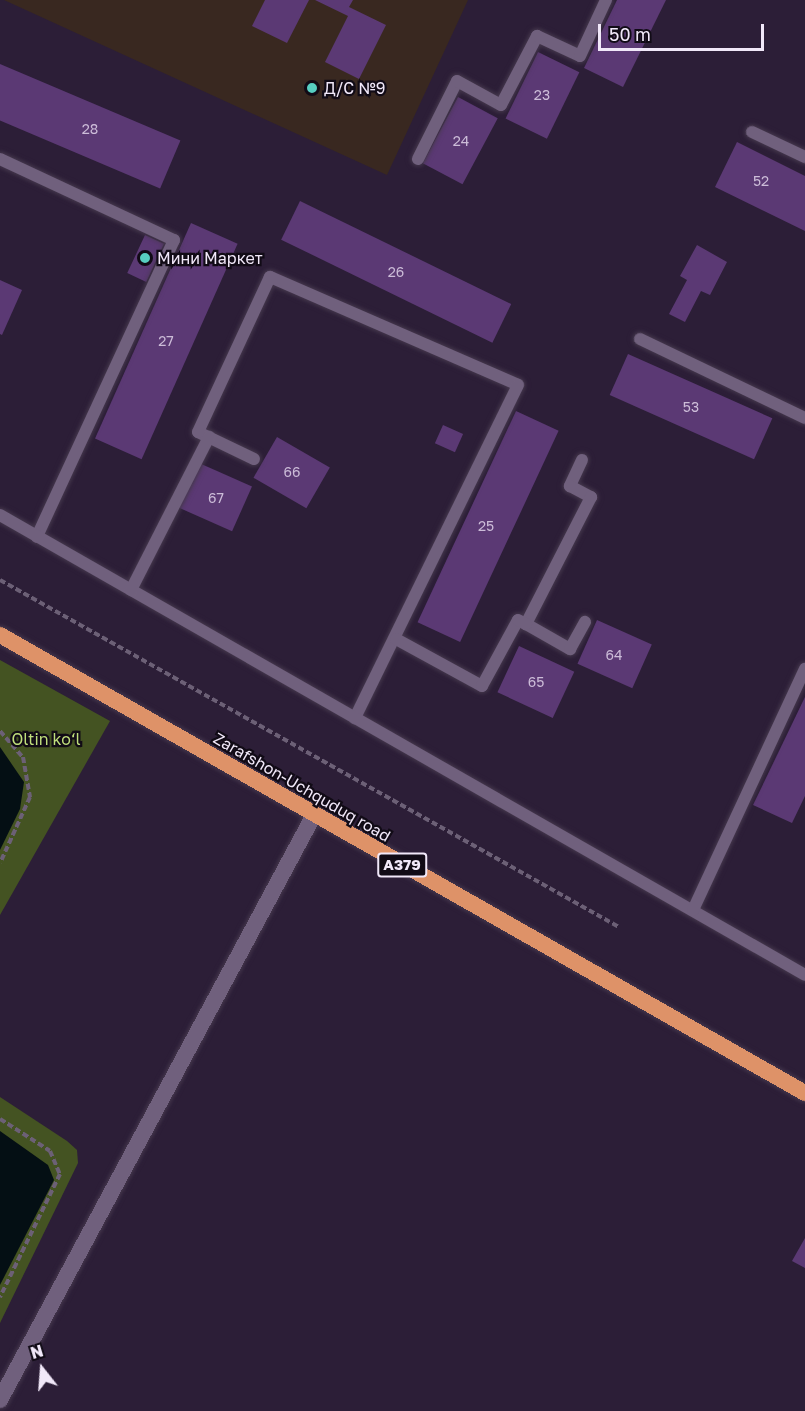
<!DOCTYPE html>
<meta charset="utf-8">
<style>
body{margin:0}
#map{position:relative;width:805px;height:1411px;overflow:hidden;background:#2c1e37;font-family:"Golos Text",sans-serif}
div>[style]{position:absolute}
.education>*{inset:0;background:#392820}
.green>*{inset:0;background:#445322}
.water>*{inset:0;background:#040f14}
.building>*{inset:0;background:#5b3974;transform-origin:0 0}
.path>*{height:4px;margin-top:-2px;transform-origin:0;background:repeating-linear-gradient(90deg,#6c6076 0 6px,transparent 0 9px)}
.roads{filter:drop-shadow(0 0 2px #45384d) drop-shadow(0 0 2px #45384d)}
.service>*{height:12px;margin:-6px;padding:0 6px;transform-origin:6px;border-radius:6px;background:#70607d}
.tertiary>*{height:16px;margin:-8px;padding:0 8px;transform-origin:8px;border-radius:8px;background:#70607d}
.trunk>*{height:16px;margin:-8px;padding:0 8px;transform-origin:8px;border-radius:8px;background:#de9268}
.dots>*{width:16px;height:16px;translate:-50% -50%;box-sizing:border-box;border:3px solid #110b16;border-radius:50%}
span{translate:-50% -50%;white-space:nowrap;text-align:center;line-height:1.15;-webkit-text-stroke:4.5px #110b16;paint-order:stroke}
.number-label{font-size:14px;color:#ccbcd8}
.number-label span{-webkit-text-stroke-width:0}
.shield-label span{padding:2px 4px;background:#110b16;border:2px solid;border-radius:4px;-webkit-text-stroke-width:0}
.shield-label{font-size:15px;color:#f1e8f9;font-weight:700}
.poi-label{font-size:16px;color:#f1e8f9}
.left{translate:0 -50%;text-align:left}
.park-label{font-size:16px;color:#c0df7c}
.street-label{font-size:16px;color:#f1e8f9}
.north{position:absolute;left:12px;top:1339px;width:60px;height:60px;-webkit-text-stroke:4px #110b16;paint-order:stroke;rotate:343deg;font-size:16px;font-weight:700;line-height:24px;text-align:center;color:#f1e8f9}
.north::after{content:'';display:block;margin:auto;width:21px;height:27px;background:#f1e8f9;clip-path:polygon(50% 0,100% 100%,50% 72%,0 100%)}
.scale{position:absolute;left:598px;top:24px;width:166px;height:27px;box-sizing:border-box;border:3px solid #f1e8f9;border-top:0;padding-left:8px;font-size:18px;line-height:21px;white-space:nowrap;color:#f1e8f9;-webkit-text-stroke:4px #110b16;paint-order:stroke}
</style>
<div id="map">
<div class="education">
<i style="clip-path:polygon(4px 0,468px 0,387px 175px)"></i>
</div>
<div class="green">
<i style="clip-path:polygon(0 660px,110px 721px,0 915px)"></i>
<i style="clip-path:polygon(0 1097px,67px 1141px,77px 1150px,78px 1163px,0 1323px)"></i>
</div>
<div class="water">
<i style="clip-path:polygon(0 747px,24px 782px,20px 809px,0 850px)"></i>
<i style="clip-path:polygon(0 1131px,48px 1165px,54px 1180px,0 1285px)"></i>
</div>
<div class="building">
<i style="clip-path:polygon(265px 0,309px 0,287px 43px,252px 26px)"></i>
<i style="clip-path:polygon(315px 0,353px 0,349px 7px,386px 25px,359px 79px,325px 62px,348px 16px)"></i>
<i style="clip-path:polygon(617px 0,666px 0,623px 87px,584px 68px)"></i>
<i style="left:538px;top:52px;width:46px;height:74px;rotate:26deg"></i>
<i style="left:0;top:64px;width:196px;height:52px;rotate:23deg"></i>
<i style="left:458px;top:97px;width:45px;height:75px;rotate:28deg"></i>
<i style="clip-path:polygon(737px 142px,805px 176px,805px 231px,715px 187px)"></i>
<i style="left:300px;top:201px;width:235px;height:43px;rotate:26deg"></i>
<i style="left:191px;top:223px;width:51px;height:236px;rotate:24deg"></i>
<i style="left:145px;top:235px;width:21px;height:42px;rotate:25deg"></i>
<i style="clip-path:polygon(697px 245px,727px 262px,710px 295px,701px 291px,685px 322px,669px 314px,687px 280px,680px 276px)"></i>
<i style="clip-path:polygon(0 280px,22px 290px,2px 335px,0 334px)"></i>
<i style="left:628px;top:354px;width:158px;height:45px;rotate:24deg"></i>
<i style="left:516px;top:411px;width:47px;height:233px;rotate:25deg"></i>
<i style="left:443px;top:425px;width:22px;height:20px;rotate:24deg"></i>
<i style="left:277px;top:437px;width:61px;height:47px;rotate:30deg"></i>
<i style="left:199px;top:463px;width:58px;height:49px;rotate:24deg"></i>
<i style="left:597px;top:620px;width:60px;height:48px;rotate:24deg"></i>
<i style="left:519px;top:646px;width:61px;height:51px;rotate:25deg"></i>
<i style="clip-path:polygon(805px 697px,805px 796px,792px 823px,753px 805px)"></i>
<i style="clip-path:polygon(805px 1238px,805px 1268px,792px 1261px)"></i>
</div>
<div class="path">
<i style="left:0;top:580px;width:710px;rotate:29.27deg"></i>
<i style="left:0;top:731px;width:35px;rotate:49deg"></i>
<i style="left:23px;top:757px;width:41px;rotate:80.1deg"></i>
<i style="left:30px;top:797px;width:72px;rotate:114.4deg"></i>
<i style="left:0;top:1119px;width:59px;rotate:32.6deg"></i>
<i style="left:50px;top:1151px;width:25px;rotate:67deg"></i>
<i style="left:60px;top:1174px;width:137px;rotate:116deg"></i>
</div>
<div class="roads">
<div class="service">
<i style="left:752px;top:132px;width:59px;rotate:25.3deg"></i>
<i style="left:0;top:159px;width:192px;rotate:25deg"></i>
<i style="left:174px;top:240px;width:327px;rotate:114.8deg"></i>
<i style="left:418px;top:159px;width:87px;rotate:-63.4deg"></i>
<i style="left:457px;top:81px;width:50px;rotate:28.6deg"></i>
<i style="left:501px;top:105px;width:78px;rotate:-62.4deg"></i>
<i style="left:537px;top:36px;width:47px;rotate:24.9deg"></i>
<i style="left:580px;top:56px;width:62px;rotate:-65.1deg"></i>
<i style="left:640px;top:339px;width:183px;rotate:25.6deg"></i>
<i style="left:254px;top:459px;width:62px;rotate:-154.3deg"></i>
<i style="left:198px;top:432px;width:171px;rotate:-65.1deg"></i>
<i style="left:270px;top:277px;width:270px;rotate:23.5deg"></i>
<i style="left:518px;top:385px;width:371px;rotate:116.1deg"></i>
<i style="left:582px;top:460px;width:29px;rotate:115deg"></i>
<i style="left:570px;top:486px;width:24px;rotate:28deg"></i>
<i style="left:591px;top:497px;width:143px;rotate:117.1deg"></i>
<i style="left:526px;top:624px;width:51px;rotate:29.6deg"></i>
<i style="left:570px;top:649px;width:31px;rotate:-61deg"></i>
<i style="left:0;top:515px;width:927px;rotate:29.74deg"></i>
<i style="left:131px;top:590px;width:172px;rotate:-63deg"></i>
<i style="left:396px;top:639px;width:98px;rotate:28.7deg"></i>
<i style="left:482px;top:686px;width:75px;rotate:-61.4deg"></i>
<i style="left:518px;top:620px;width:9px;rotate:27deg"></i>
<i style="left:693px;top:910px;width:266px;rotate:-65.1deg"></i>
</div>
<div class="tertiary">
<i style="left:0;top:1400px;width:664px;rotate:-61.78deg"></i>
</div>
<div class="trunk">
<i style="left:0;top:635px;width:926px;rotate:29.64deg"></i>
</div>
</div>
<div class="dots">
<i style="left:312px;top:88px;background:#57cec1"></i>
<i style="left:145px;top:258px;background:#57cec1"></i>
</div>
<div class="number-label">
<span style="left:542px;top:95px">23</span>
<span style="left:90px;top:129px">28</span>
<span style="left:461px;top:141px">24</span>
<span style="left:761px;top:181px">52</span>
<span style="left:396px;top:272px">26</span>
<span style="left:166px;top:341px">27</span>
<span style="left:691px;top:407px">53</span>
<span style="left:292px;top:472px">66</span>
<span style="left:216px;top:498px">67</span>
<span style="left:486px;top:526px">25</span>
<span style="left:614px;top:655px">64</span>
<span style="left:536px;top:682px">65</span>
</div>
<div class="shield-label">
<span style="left:402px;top:865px">A379</span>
</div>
<div class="poi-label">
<span class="left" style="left:324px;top:88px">Д/С №9</span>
<span class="left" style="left:157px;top:258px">Мини Маркет</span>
</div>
<div class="park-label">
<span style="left:46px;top:739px">Oltin ko‘l</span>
</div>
<div class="street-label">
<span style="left:302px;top:787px;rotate:30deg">Zarafshon-Uchquduq road</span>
</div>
<div class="north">N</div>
<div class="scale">50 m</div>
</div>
